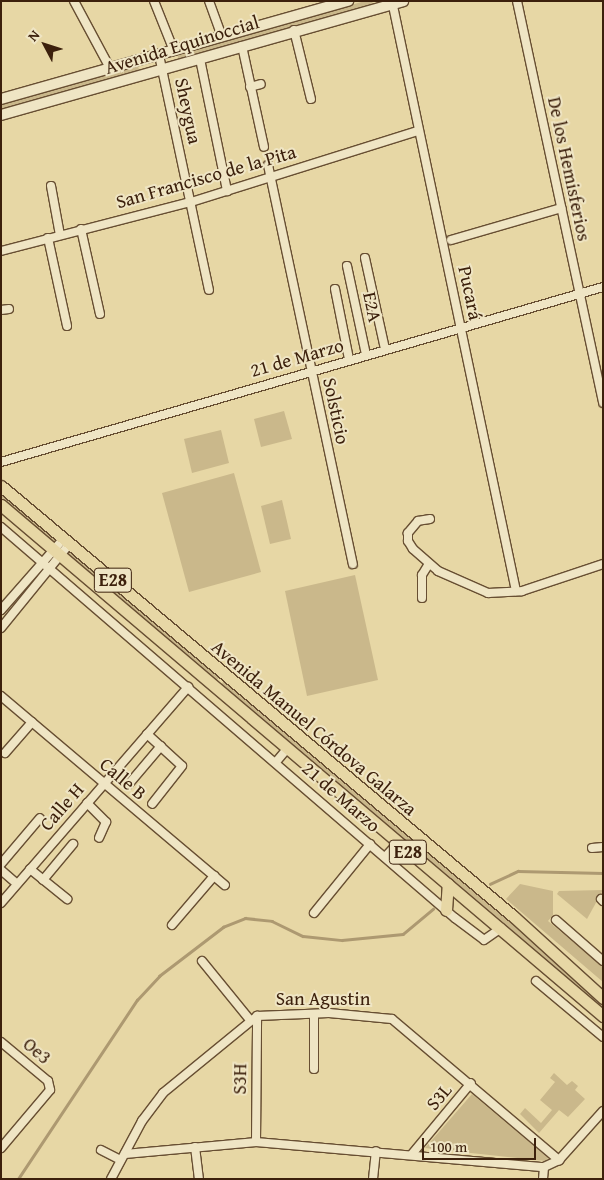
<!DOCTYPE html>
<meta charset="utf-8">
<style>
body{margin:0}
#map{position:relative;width:604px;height:1180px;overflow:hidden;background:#e7d7a5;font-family:"Gentium Book Plus",serif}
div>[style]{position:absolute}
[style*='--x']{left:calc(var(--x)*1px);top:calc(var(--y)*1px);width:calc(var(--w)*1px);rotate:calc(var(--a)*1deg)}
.green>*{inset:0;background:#cab88b}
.stream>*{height:2.5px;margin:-1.25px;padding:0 1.25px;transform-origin:1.25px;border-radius:1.25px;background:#ad9971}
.roads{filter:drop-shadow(1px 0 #674e32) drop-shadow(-1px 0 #674e32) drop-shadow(0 1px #674e32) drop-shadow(0 -1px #674e32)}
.street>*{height:8px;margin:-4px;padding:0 4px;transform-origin:4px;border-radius:4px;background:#efe5c4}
.secondary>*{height:10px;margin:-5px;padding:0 5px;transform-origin:5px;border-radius:5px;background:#efe5c4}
.primary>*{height:11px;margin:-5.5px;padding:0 5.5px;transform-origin:5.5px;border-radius:5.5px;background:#e7d7a5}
span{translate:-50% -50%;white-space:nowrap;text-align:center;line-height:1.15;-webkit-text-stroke:4px #efe5c4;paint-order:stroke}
.shield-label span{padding:1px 4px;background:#efe5c4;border:1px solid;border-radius:4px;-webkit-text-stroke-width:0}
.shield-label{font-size:18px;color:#3c200c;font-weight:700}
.street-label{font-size:19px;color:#3c200c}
.frame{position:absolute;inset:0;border:2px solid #3c200c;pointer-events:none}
.north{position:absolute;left:20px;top:20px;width:50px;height:50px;-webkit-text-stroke:4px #efe5c4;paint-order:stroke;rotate:310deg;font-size:14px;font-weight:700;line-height:20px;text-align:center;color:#3c200c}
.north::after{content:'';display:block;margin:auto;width:18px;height:22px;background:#3c200c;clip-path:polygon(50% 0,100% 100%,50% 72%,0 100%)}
.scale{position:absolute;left:422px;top:1138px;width:114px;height:22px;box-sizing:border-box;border:2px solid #3c200c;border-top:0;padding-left:6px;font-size:15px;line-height:18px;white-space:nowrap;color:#3c200c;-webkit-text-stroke:4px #efe5c4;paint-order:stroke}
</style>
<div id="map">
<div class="green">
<i style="clip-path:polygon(365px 1px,372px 1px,373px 5px,179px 60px,177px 54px)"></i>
<i style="clip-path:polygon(138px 65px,139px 71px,1px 109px,1px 104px)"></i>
<i style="clip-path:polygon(284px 411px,292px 439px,261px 447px,254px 419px)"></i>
<i style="clip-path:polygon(221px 430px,229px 463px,192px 473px,184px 439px)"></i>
<i style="clip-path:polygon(234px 473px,261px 572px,189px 592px,162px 493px)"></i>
<i style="clip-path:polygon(1px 491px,58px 540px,55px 544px,1px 500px)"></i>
<i style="clip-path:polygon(282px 500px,291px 539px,270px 544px,261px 506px)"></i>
<i style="clip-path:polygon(66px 550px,83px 561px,221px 675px,216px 681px,65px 552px)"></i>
<i style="clip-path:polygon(355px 575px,378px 680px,307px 696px,285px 591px)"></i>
<i style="clip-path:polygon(225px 679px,400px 830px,497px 908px,603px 1003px,603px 1011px,503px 922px,221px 685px)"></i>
<i style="clip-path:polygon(520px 884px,553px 891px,553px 915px,548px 921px,603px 967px,603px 982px,506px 899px)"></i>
<i style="clip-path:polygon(603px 890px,587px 919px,557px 894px,559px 891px)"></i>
<i style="clip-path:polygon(554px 1073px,567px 1085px,572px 1081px,578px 1086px,575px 1090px,585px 1099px,568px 1117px,559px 1110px,539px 1133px,520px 1114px,525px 1108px,541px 1123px,552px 1110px,540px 1100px,555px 1082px,550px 1078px)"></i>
<i style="clip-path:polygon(472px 1094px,548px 1158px,546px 1161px,425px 1148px)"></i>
</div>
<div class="stream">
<i style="--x:490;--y:884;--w:31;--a:-25"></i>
<i style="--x:518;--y:871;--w:85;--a:1.3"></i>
<i style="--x:18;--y:1179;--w:215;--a:-56.4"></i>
<i style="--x:137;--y:1000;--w:33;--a:-47"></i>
<i style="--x:159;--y:976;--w:81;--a:-37.4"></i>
<i style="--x:223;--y:927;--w:24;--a:-22"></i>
<i style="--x:245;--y:918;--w:27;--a:6"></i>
<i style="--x:272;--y:921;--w:34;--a:26"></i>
<i style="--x:303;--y:936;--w:39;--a:6"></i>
<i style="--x:342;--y:940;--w:61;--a:-5.6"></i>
<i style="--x:403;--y:934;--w:39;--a:-40"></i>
</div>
<div class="roads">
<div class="street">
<i style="--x:74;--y:1;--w:76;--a:61.8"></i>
<i style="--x:154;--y:1;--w:54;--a:68.2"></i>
<i style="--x:209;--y:1;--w:38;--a:70"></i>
<i style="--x:392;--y:1;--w:603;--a:78.13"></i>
<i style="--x:517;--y:1;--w:411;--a:77.9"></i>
<i style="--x:294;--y:30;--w:71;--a:76.2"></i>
<i style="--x:242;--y:46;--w:103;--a:77.7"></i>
<i style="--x:159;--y:55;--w:240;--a:78"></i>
<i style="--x:200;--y:59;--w:135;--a:78.4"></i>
<i style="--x:250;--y:87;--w:11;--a:-15"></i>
<i style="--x:268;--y:165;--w:408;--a:78"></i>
<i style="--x:51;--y:186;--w:50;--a:79.6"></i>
<i style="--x:81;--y:229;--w:87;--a:77.4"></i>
<i style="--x:48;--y:238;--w:90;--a:77.8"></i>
<i style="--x:451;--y:240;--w:115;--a:-16.2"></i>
<i style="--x:1;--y:251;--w:196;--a:-14.5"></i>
<i style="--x:191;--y:202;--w:238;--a:-17.4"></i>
<i style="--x:365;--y:258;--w:93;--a:77.6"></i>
<i style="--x:347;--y:266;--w:91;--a:77.9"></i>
<i style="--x:335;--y:289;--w:71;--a:78.7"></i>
<i style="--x:1;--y:310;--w:8;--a:-7"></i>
<i style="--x:1;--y:462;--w:627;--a:-16.21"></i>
<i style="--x:430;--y:519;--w:12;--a:171"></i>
<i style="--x:418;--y:521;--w:16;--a:130"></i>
<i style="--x:408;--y:533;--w:8;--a:90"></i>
<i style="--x:408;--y:541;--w:9;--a:58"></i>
<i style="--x:413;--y:549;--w:33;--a:41"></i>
<i style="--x:438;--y:571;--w:55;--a:23.7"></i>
<i style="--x:488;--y:593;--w:34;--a:-3"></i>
<i style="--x:522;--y:591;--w:85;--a:-18.4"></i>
<i style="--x:1;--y:527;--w:599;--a:40.74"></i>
<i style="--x:455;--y:918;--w:36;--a:37"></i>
<i style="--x:484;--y:940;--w:21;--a:-35"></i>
<i style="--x:422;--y:598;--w:23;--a:-90"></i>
<i style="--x:422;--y:575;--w:13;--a:-58"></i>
<i style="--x:1;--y:610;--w:96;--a:-48.8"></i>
<i style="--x:1;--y:628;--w:109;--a:-50.9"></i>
<i style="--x:1;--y:696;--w:293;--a:40.2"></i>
<i style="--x:147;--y:734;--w:47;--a:42.4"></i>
<i style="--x:182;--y:766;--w:48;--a:128.3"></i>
<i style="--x:5;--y:753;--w:41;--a:-48.9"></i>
<i style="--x:276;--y:762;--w:17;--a:-50"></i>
<i style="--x:128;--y:785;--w:51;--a:-49.8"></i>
<i style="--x:87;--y:803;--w:27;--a:45"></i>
<i style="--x:106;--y:822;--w:17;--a:114"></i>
<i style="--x:592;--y:848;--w:11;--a:-5"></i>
<i style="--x:385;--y:857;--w:19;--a:-47"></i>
<i style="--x:1;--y:864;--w:60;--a:-49.7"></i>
<i style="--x:30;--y:869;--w:48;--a:39"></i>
<i style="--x:1;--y:870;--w:21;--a:41"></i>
<i style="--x:43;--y:880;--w:47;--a:-50.2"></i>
<i style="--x:601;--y:899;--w:3;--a:45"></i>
<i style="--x:1;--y:903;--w:286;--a:-49.1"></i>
<i style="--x:314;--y:913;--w:89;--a:-50.9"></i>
<i style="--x:556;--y:920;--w:62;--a:41.1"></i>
<i style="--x:172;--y:925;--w:65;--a:-49.4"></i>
<i style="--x:202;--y:961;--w:77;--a:50.8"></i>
<i style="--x:536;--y:981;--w:87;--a:39.9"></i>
<i style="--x:1;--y:1042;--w:61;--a:39.7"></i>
<i style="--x:48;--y:1081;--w:9;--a:77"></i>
<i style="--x:50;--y:1090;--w:76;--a:130.2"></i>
<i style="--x:314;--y:1069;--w:55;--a:-90"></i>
<i style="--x:256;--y:1142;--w:126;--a:-89.5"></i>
<i style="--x:195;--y:1147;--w:32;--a:83"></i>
<i style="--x:101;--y:1150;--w:22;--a:27"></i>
<i style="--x:125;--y:1154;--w:132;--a:-5.2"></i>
<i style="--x:256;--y:1142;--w:289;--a:5"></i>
<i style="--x:544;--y:1167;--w:17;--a:-25"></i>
<i style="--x:559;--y:1160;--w:66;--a:-48.1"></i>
<i style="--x:412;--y:1154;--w:92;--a:-50.3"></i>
<i style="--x:111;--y:1179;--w:66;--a:-61.9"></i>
<i style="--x:142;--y:1121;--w:35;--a:-53"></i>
<i style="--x:163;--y:1093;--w:122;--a:-39.3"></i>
<i style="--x:257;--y:1016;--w:72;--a:-2.4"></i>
<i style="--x:329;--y:1013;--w:63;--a:5.4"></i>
<i style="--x:392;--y:1019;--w:219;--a:40.2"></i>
<i style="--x:373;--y:1179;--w:28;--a:-84"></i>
<i style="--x:543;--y:1179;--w:12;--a:-85"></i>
</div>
<div class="secondary">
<i style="--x:1;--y:99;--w:361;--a:-15.8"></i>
<i style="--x:1;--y:115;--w:418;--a:-15.8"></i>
</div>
<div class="primary">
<i style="--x:1;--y:486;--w:669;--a:40.03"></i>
<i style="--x:513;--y:916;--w:122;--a:42.3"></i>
<i style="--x:1;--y:505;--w:790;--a:40.33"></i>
<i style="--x:446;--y:910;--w:26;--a:-86"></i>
</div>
</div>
<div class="shield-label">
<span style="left:113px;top:580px">E28</span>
<span style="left:408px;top:852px">E28</span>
</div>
<div class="street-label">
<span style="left:182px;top:45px;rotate:-17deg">Avenida Equinoccial</span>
<span style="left:188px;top:111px;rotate:78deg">Sheygua</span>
<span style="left:569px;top:169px;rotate:78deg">De los Hemisferios</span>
<span style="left:206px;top:177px;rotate:-16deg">San Francisco de la Pita</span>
<span style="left:470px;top:293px;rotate:78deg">Pucará</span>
<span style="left:372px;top:307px;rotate:78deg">E2A</span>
<span style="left:297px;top:358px;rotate:-16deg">21 de Marzo</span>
<span style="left:336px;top:411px;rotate:78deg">Solsticio</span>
<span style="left:314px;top:728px;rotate:40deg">Avenida Manuel Córdova Galarza</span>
<span style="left:123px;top:779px;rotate:40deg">Calle B</span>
<span style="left:341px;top:797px;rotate:41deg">21 de Marzo</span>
<span style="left:62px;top:807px;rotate:-49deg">Calle H</span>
<span style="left:323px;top:999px">San Agustin</span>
<span style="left:37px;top:1051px;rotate:40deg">Oe3</span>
<span style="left:240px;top:1079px;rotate:-89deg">S3H</span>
<span style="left:439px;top:1097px;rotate:-50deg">S3L</span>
</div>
<div class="frame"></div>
<div class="north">N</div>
<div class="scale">100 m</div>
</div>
